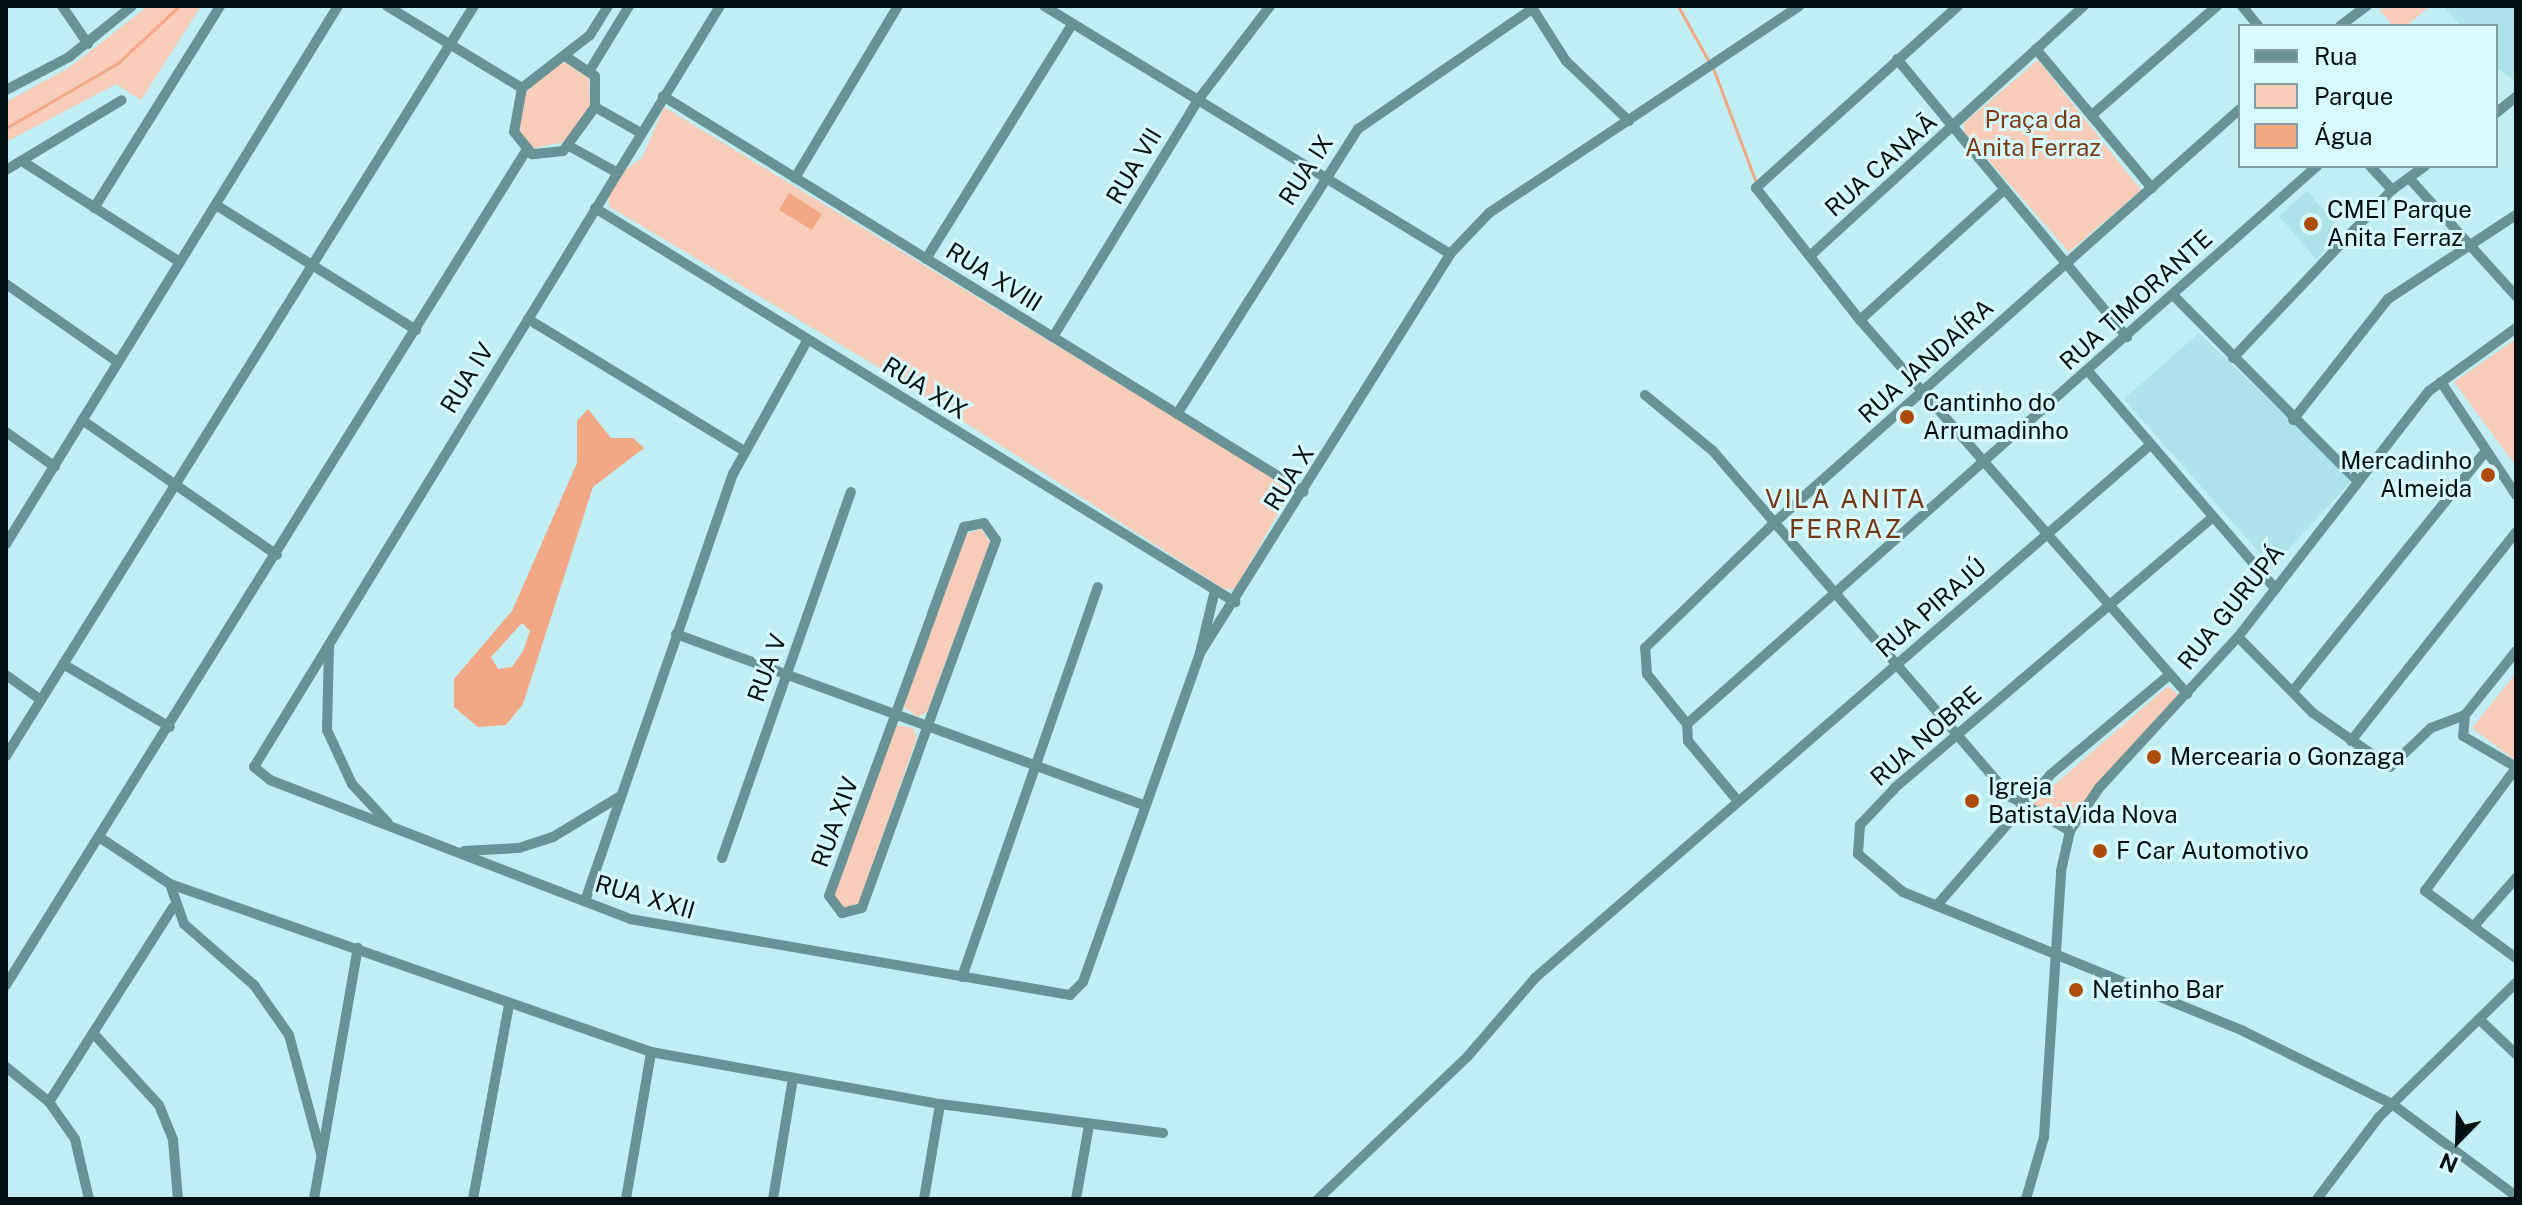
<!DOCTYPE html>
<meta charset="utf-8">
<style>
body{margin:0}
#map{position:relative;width:2522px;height:1205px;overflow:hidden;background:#c1eef3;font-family:"Public Sans",sans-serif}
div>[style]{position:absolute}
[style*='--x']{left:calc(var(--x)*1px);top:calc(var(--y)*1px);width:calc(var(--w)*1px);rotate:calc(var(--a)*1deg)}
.built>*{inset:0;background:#ace2e8}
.green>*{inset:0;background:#f7ccb8}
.water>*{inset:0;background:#f2a884}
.stream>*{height:3px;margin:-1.5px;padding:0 1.5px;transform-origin:1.5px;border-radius:1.5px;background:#f2a884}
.minor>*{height:10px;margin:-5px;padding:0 5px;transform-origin:5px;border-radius:5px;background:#699296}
.dots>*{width:22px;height:22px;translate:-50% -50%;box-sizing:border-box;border:4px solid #d6fafd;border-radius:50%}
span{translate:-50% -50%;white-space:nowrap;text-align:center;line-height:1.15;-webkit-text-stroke:6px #d6fafd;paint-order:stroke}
.park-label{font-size:24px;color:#7d3a14}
.street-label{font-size:24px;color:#020f11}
.poi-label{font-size:24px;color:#020f11}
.left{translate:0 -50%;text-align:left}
.right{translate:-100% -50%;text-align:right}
.neighbourhood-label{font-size:26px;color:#753612;letter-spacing:2px}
.frame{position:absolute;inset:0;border:8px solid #020f11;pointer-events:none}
.legend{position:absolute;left:2238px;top:24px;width:260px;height:144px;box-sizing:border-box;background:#d6fafd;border:2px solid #819c9f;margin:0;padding:10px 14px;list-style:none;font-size:24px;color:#020f11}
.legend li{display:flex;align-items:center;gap:16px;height:40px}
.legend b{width:40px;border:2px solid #819c9f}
.north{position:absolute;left:2418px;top:1101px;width:80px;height:80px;-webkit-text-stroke:6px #d6fafd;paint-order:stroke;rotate:203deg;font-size:22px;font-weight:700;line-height:32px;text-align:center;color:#020f11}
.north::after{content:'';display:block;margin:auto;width:28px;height:36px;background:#020f11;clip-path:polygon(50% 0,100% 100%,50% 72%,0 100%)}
</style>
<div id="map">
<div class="built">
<i style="clip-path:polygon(2443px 6px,2516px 6px,2516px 82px,2496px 67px,2496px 26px,2461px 26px)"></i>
<i style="clip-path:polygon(2307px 191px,2343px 232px,2316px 259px,2279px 216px)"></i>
<i style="clip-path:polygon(2199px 333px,2352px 480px,2272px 567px,2124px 399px)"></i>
</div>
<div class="green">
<i style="clip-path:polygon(148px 6px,201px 6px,141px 100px,116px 84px,6px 142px,6px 102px,70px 67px)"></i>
<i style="clip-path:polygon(2430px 6px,2406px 26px,2393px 26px,2379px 9px)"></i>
<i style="clip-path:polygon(2038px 60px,2141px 190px,2069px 252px,1964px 132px,1964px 123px)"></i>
<i style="clip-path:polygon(565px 62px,589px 79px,590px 106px,565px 142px,534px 148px,519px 131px,522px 101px,535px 80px)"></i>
<i style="clip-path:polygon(664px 107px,1292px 489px,1235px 589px,1224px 589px,893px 376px,610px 207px,608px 197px,623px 171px,642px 158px)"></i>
<i style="clip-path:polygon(2516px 339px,2516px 466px,2454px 382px)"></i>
<i style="clip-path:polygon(981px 529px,990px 542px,927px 712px,918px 717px,901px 705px,966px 534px)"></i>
<i style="clip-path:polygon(2516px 673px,2516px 761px,2472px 728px)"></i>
<i style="clip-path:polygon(2168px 686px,2181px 697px,2075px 815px,2031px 805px)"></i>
<i style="clip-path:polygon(894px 725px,913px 728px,917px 737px,859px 903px,844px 908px,834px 895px)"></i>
</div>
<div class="water">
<i style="clip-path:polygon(789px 193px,822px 214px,812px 230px,779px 210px)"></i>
<i style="clip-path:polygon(evenodd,588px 409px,611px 438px,633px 438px,644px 448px,593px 487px,523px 704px,506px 725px,478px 727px,454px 707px,454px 679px,512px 611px,577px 463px,577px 421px,588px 409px,522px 623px,530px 631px,523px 651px,512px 667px,498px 669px,491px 657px,522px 623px)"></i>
</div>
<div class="stream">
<i style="--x:1678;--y:6;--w:64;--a:61"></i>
<i style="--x:1713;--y:68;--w:120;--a:69.4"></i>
<i style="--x:6;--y:128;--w:129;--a:-30.1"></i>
<i style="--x:118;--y:63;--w:83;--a:-43.1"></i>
</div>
<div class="minor">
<i style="--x:62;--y:6;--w:46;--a:55.6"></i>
<i style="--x:387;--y:6;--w:158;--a:31.3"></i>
<i style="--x:720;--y:6;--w:892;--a:121.48"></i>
<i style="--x:254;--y:767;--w:21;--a:39"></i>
<i style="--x:270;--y:780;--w:386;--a:21.1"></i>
<i style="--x:630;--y:919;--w:447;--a:9.8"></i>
<i style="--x:1070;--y:995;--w:18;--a:-45"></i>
<i style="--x:1083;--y:982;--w:349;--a:-70.4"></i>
<i style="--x:1200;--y:653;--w:471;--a:-57.9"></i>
<i style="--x:1450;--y:254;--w:57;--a:-46.4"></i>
<i style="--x:1489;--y:213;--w:373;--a:-33.7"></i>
<i style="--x:1044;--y:6;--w:476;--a:31.4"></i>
<i style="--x:1531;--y:6;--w:65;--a:57.5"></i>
<i style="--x:1566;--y:61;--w:87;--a:43.6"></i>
<i style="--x:1958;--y:6;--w:272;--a:138"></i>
<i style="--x:1756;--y:188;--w:168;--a:51.8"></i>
<i style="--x:1860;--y:320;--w:497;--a:48.8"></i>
<i style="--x:2242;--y:6;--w:26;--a:51"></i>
<i style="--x:2340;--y:26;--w:34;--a:-37"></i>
<i style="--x:2036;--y:49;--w:181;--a:50.2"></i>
<i style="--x:565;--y:56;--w:36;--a:34"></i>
<i style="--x:595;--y:76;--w:31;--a:90"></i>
<i style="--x:595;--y:107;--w:54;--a:126"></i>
<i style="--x:563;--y:151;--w:31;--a:174"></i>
<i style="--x:532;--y:154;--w:28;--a:-129"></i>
<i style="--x:514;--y:132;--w:45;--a:-79.7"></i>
<i style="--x:522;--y:88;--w:86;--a:-37.9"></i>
<i style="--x:590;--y:35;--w:34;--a:-58"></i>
<i style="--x:1897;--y:59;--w:361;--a:50.4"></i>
<i style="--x:590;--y:70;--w:75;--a:-58.6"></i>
<i style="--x:6;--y:90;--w:71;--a:-27.6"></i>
<i style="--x:69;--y:57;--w:81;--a:-39"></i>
<i style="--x:663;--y:96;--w:753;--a:31.71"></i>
<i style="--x:595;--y:107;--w:53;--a:29.5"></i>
<i style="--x:2496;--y:113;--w:26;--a:-39"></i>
<i style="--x:2092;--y:115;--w:166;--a:-41.1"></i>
<i style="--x:569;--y:146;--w:54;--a:29"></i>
<i style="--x:25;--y:163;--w:184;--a:32.6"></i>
<i style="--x:2370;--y:166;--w:33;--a:47"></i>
<i style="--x:6;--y:170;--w:135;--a:-31.1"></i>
<i style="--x:795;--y:178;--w:200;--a:-59.1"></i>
<i style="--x:2409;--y:178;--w:159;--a:47.8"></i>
<i style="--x:216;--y:205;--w:236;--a:32"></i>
<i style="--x:94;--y:208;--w:238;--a:-58"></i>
<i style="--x:595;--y:208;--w:752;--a:31.62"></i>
<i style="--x:1811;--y:255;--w:369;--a:-42.4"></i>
<i style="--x:926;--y:259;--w:277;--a:-58.1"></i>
<i style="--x:6;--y:284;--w:136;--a:34.9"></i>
<i style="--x:2173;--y:295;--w:261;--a:45.2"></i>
<i style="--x:528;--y:319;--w:252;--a:31.4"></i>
<i style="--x:1860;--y:320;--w:195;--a:-42.1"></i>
<i style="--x:1053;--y:337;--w:278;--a:-58.5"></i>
<i style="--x:1198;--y:100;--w:118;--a:-52.5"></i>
<i style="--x:2233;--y:358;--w:231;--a:-46.6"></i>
<i style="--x:2392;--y:190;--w:41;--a:-36"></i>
<i style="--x:2088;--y:371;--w:285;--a:49.3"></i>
<i style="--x:2441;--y:382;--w:136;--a:56.4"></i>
<i style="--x:1645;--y:395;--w:88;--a:39.5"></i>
<i style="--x:1713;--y:451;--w:457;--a:49.3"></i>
<i style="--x:2011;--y:797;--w:68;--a:30"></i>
<i style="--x:1177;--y:414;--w:338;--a:-57.6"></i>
<i style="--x:1358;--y:129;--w:211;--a:-34.6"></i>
<i style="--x:82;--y:420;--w:237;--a:34.7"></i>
<i style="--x:2293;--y:420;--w:154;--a:-51.9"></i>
<i style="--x:2388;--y:299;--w:153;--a:-33.3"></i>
<i style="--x:6;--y:432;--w:60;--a:35.5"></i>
<i style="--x:2213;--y:517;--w:418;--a:139.6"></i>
<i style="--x:1895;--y:788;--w:51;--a:133.4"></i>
<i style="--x:1860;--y:825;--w:29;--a:94"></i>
<i style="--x:1858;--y:854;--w:59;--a:40.2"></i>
<i style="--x:1903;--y:892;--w:367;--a:22.2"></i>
<i style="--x:2243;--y:1031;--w:166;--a:26.1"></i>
<i style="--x:2392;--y:1104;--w:154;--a:36.6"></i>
<i style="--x:984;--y:523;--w:21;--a:55"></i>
<i style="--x:996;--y:540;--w:200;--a:110.2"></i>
<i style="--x:927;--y:728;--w:191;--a:109.9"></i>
<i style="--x:862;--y:908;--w:21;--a:166"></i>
<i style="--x:842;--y:913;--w:21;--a:-127"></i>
<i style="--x:829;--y:896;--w:300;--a:-69.9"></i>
<i style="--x:932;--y:614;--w:93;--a:-69.8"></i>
<i style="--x:964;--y:527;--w:20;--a:-11"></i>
<i style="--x:6;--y:544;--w:632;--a:-58.32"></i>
<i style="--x:676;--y:634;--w:498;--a:20.1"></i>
<i style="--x:2238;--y:637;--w:107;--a:45.4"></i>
<i style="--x:2313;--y:713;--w:94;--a:35"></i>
<i style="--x:2390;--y:767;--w:57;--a:-43.6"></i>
<i style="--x:2431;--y:728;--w:36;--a:-21"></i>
<i style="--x:2465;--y:715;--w:82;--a:-51.4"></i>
<i style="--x:329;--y:647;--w:83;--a:91.4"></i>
<i style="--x:327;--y:730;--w:60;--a:65.2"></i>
<i style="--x:352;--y:784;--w:53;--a:47.3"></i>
<i style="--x:1200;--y:653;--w:65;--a:-76.6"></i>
<i style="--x:63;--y:664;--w:124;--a:30.5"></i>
<i style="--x:6;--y:675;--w:43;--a:35.5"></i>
<i style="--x:2293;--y:691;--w:308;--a:-51.2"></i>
<i style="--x:2465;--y:715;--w:21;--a:95"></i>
<i style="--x:2463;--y:736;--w:61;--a:30.3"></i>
<i style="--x:1687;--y:724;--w:64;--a:-128.7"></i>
<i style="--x:1647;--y:674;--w:26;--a:-94"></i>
<i style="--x:1645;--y:648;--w:180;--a:-44.1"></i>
<i style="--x:1774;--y:523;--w:623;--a:-41.62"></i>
<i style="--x:2351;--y:741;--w:266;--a:-51.7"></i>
<i style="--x:6;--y:756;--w:884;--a:-58.04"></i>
<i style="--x:2516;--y:768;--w:153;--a:126.5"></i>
<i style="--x:2425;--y:891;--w:113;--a:36.4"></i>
<i style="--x:1737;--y:800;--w:77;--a:-129.7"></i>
<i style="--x:1688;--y:741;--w:17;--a:-93"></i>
<i style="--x:1687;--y:724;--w:842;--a:-41.53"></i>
<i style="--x:102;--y:839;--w:82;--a:33.5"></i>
<i style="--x:170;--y:884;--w:509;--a:19.25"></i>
<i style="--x:651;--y:1052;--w:294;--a:10.2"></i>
<i style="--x:940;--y:1104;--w:225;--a:7.4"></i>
<i style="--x:464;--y:851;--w:55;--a:-3.1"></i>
<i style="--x:519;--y:848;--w:36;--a:-18"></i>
<i style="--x:553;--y:837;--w:77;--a:-31.2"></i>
<i style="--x:722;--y:858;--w:388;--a:-70.6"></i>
<i style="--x:170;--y:884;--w:42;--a:70.7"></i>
<i style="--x:184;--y:924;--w:93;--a:41.1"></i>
<i style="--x:254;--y:985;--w:61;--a:55"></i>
<i style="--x:289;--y:1035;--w:123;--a:74.9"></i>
<i style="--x:585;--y:901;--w:452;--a:-70.9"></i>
<i style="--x:733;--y:474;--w:154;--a:-60.9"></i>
<i style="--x:1938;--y:904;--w:171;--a:-49"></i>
<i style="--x:2050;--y:775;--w:155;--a:-40"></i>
<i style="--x:2474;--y:926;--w:64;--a:-48.8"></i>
<i style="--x:962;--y:977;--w:413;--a:-70.8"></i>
<i style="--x:6;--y:985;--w:983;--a:-58.06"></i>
<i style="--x:2479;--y:1019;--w:51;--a:43.4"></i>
<i style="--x:93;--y:1033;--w:98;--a:47.5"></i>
<i style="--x:159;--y:1105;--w:38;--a:68"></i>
<i style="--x:173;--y:1140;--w:59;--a:85.2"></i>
<i style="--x:6;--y:1067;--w:55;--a:39.1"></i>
<i style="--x:49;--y:1102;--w:45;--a:54.9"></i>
<i style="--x:75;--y:1139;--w:62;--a:76.9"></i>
<i style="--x:49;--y:1102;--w:231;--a:-57.5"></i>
<i style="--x:314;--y:1199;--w:255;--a:-80.1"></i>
<i style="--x:473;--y:1199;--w:198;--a:-79.5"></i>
<i style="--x:626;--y:1199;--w:149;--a:-80.3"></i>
<i style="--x:773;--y:1199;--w:123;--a:-80.6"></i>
<i style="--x:924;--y:1199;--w:96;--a:-80.4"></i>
<i style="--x:1076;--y:1199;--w:75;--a:-80"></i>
<i style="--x:1318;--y:1199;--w:207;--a:-43.6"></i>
<i style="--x:1468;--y:1056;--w:103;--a:-49.3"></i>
<i style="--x:1535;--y:978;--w:814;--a:-40.91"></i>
<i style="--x:2026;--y:1199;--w:65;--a:-73.8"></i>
<i style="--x:2044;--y:1137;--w:267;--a:-86.3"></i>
<i style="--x:2061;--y:871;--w:41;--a:-77.3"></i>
<i style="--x:2070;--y:831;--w:52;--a:-56"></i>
<i style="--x:2099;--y:788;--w:205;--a:-47.4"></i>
<i style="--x:2238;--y:637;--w:311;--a:-52.2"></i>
<i style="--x:2429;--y:391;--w:107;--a:-35.9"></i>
<i style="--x:2317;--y:1199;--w:103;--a:-52.9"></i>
<i style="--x:2379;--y:1117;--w:192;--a:-44.4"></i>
</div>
<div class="dots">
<i style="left:2311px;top:224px;background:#ad4c0c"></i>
<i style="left:1907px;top:417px;background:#ad4c0c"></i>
<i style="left:2488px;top:475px;background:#ad4c0c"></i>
<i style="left:2154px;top:757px;background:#ad4c0c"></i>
<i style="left:1972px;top:801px;background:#ad4c0c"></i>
<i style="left:2100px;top:851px;background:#ad4c0c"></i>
<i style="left:2076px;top:990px;background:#ad4c0c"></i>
</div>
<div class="park-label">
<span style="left:2033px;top:134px">Praça da<br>Anita Ferraz</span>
</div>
<div class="street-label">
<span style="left:1881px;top:165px;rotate:-42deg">RUA CANAÃ</span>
<span style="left:1134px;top:166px;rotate:-59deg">RUA VII</span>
<span style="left:1306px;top:170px;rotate:-57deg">RUA IX</span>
<span style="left:994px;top:277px;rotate:32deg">RUA XVIII</span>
<span style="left:2136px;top:300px;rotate:-42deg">RUA TIMORANTE</span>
<span style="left:1926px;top:361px;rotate:-42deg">RUA JANDAÍRA</span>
<span style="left:467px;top:378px;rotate:-58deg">RUA IV</span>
<span style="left:925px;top:388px;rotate:32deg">RUA XIX</span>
<span style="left:1289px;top:478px;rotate:-58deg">RUA X</span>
<span style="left:2231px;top:607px;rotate:-51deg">RUA GURUPÁ</span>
<span style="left:1931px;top:608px;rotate:-41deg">RUA PIRAJÚ</span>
<span style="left:767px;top:668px;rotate:-70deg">RUA V</span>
<span style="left:1926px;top:736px;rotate:-41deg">RUA NOBRE</span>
<span style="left:835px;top:822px;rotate:-70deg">RUA XIV</span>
<span style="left:645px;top:897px;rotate:16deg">RUA XXII</span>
</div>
<div class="poi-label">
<span class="left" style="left:2327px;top:224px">CMEI Parque<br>Anita Ferraz</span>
<span class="left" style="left:1923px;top:417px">Cantinho do<br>Arrumadinho</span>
<span class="right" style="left:2472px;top:475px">Mercadinho<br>Almeida</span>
<span class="left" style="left:2170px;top:757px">Mercearia o Gonzaga</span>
<span class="left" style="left:1988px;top:801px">Igreja<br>BatistaVida Nova</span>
<span class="left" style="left:2116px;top:851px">F Car Automotivo</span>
<span class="left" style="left:2092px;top:990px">Netinho Bar</span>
</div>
<div class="neighbourhood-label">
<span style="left:1846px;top:514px">VILA ANITA<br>FERRAZ</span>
</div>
<div class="frame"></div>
<ul class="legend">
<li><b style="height:10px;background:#699296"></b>Rua</li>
<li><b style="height:22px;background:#f7ccb8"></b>Parque</li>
<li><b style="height:22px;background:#f2a884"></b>Água</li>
</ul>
<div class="north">N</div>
</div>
